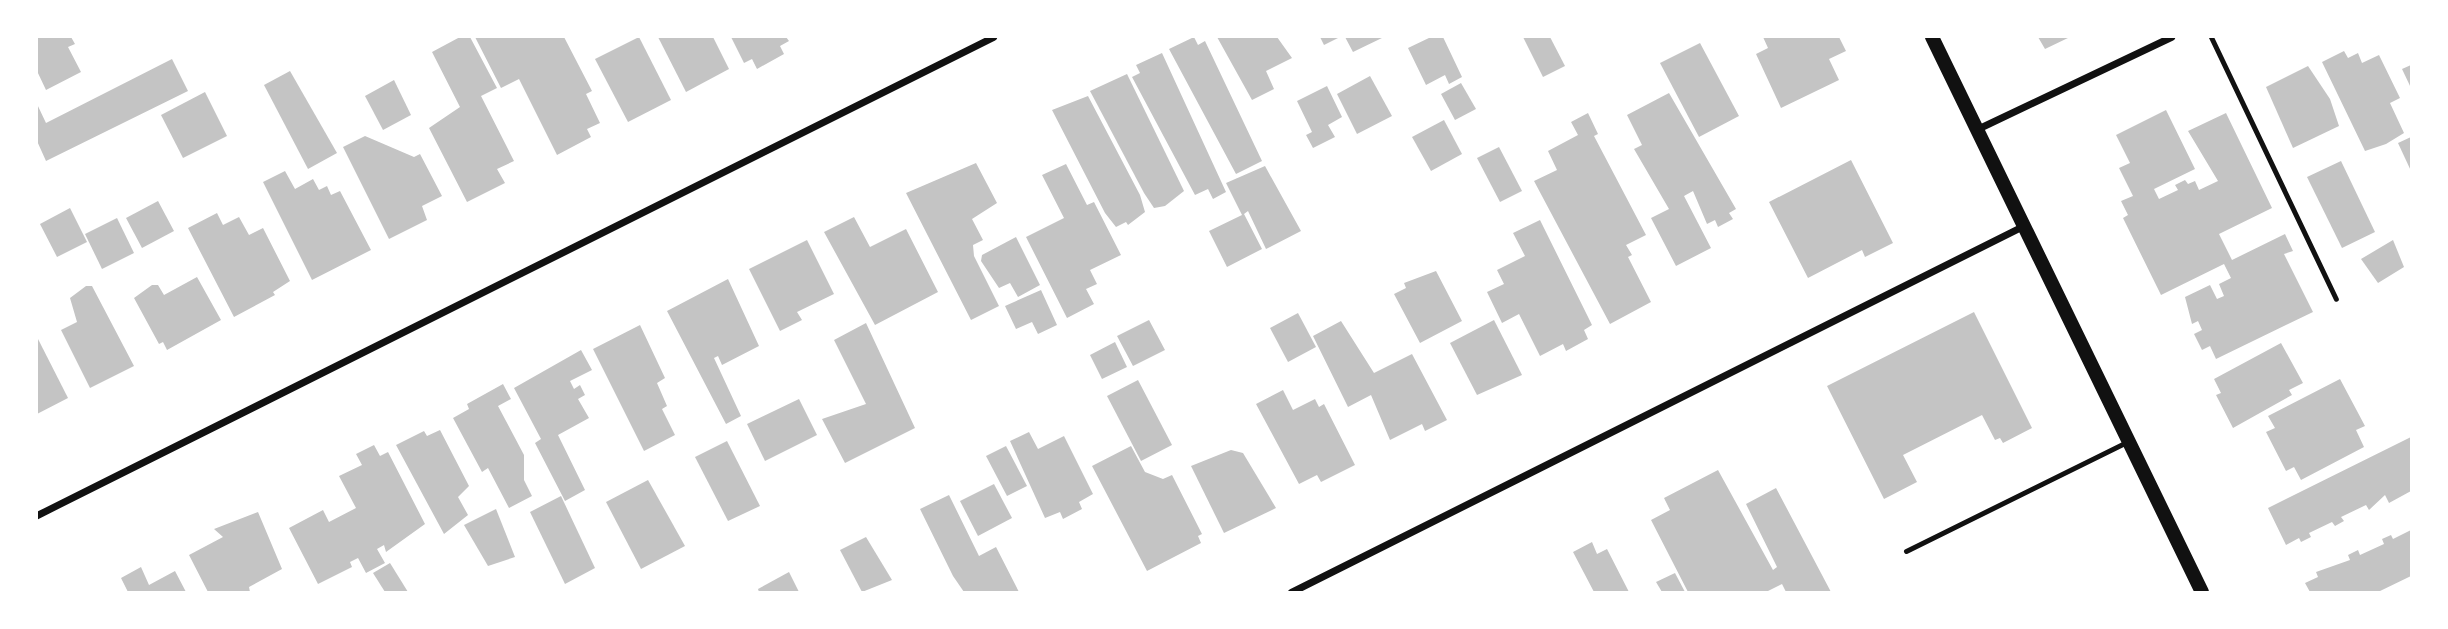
<!DOCTYPE html>
<style>
body{margin:0}
#map{position:relative;width:2448px;height:629px;overflow:hidden;background:#fff;font-family:Roboto,sans-serif}
div>[style]{position:absolute}
[style*='--x']{left:calc(var(--x)*1px);top:calc(var(--y)*1px);width:calc(var(--w)*1px);rotate:calc(var(--a)*1deg)}
.building>*{inset:0;background:#c4c4c4}
.service>*{height:5px;margin:-2.5px;padding:0 2.5px;transform-origin:2.5px;border-radius:2.5px;background:#111}
.minor>*{height:7px;margin:-3.5px;padding:0 3.5px;transform-origin:3.5px;border-radius:3.5px;background:#111}
.secondary>*{height:14px;margin:-7px;padding:0 7px;transform-origin:7px;border-radius:7px;background:#111}
span{translate:-50% -50%;white-space:nowrap;text-align:center;line-height:1.15;-webkit-text-stroke:5px #fff;paint-order:stroke}
.frame{position:absolute;inset:0;border:38px solid #fff;pointer-events:none}
</style>
<div id="map">
<div class="building">
<i style="clip-path:polygon(37px 37px,71px 37px,75px 44px,68px 47px,81px 72px,46px 90px,37px 71px)"></i>
<i style="clip-path:polygon(460px 37px,470px 37px,497px 88px,481px 96px,514px 161px,497px 169px,505px 183px,467px 202px,429px 128px,460px 107px,432px 52px)"></i>
<i style="clip-path:polygon(475px 37px,564px 37px,592px 91px,586px 94px,600px 123px,587px 129px,591px 137px,557px 155px,519px 79px,501px 88px)"></i>
<i style="clip-path:polygon(639px 37px,671px 100px,628px 122px,595px 59px)"></i>
<i style="clip-path:polygon(658px 37px,713px 37px,729px 69px,686px 92px)"></i>
<i style="clip-path:polygon(731px 37px,786px 37px,789px 41px,780px 46px,784px 54px,757px 69px,752px 59px,744px 63px)"></i>
<i style="clip-path:polygon(1194px 37px,1198px 45px,1205px 41px,1262px 161px,1236px 174px,1169px 49px)"></i>
<i style="clip-path:polygon(1217px 37px,1277px 37px,1292px 58px,1266px 71px,1274px 89px,1252px 100px)"></i>
<i style="clip-path:polygon(1320px 37px,1340px 37px,1324px 45px)"></i>
<i style="clip-path:polygon(1345px 37px,1384px 37px,1353px 52px)"></i>
<i style="clip-path:polygon(1431px 37px,1443px 37px,1462px 77px,1449px 84px,1445px 75px,1426px 85px,1408px 48px)"></i>
<i style="clip-path:polygon(1523px 37px,1550px 37px,1565px 66px,1543px 77px)"></i>
<i style="clip-path:polygon(1763px 37px,1839px 37px,1846px 51px,1829px 59px,1839px 80px,1781px 108px,1756px 54px,1768px 48px)"></i>
<i style="clip-path:polygon(2038px 37px,2070px 37px,2045px 49px)"></i>
<i style="clip-path:polygon(1700px 43px,1739px 116px,1699px 137px,1660px 63px)"></i>
<i style="clip-path:polygon(2344px 51px,2348px 58px,2358px 53px,2362px 63px,2379px 55px,2400px 98px,2390px 103px,2404px 133px,2386px 144px,2365px 151px,2322px 62px)"></i>
<i style="clip-path:polygon(1162px 53px,1226px 192px,1213px 199px,1208px 189px,1195px 195px,1132px 77px,1140px 73px,1136px 65px)"></i>
<i style="clip-path:polygon(172px 59px,188px 91px,46px 161px,37px 141px,37px 104px,46px 123px)"></i>
<i style="clip-path:polygon(2411px 65px,2411px 88px,2402px 69px)"></i>
<i style="clip-path:polygon(2308px 66px,2330px 99px,2339px 126px,2293px 148px,2266px 87px)"></i>
<i style="clip-path:polygon(290px 71px,337px 153px,308px 169px,264px 85px)"></i>
<i style="clip-path:polygon(1127px 74px,1184px 191px,1165px 206px,1154px 208px,1144px 193px,1090px 91px)"></i>
<i style="clip-path:polygon(1370px 76px,1392px 116px,1357px 134px,1337px 94px)"></i>
<i style="clip-path:polygon(394px 80px,411px 115px,383px 130px,365px 96px)"></i>
<i style="clip-path:polygon(1461px 83px,1476px 109px,1455px 120px,1441px 94px)"></i>
<i style="clip-path:polygon(1327px 86px,1342px 117px,1328px 125px,1335px 137px,1313px 148px,1306px 135px,1312px 132px,1297px 101px)"></i>
<i style="clip-path:polygon(205px 92px,227px 136px,183px 158px,161px 115px)"></i>
<i style="clip-path:polygon(1669px 93px,1736px 209px,1729px 213px,1733px 219px,1718px 227px,1715px 220px,1707px 224px,1693px 191px,1684px 196px,1711px 248px,1676px 266px,1651px 218px,1669px 209px,1634px 149px,1642px 145px,1627px 115px)"></i>
<i style="clip-path:polygon(1088px 96px,1140px 195px,1145px 212px,1128px 225px,1126px 222px,1116px 227px,1105px 213px,1052px 110px)"></i>
<i style="clip-path:polygon(2166px 110px,2195px 169px,2154px 189px,2159px 199px,2178px 190px,2175px 185px,2185px 180px,2188px 184px,2195px 181px,2199px 190px,2218px 181px,2188px 131px,2226px 113px,2272px 208px,2219px 234px,2232px 260px,2285px 234px,2293px 251px,2284px 254px,2313px 312px,2216px 359px,2210px 346px,2202px 350px,2194px 334px,2202px 330px,2198px 321px,2192px 324px,2185px 297px,2210px 285px,2217px 299px,2224px 296px,2219px 284px,2231px 278px,2224px 264px,2161px 295px,2123px 218px,2128px 215px,2121px 201px,2133px 196px,2119px 168px,2130px 163px,2116px 135px)"></i>
<i style="clip-path:polygon(1588px 113px,1598px 134px,1594px 136px,1646px 235px,1626px 245px,1632px 255px,1628px 257px,1651px 302px,1610px 324px,1534px 181px,1557px 170px,1548px 151px,1578px 135px,1571px 122px)"></i>
<i style="clip-path:polygon(1444px 120px,1462px 154px,1431px 171px,1412px 137px)"></i>
<i style="clip-path:polygon(365px 136px,414px 157px,420px 154px,442px 196px,422px 206px,427px 220px,389px 239px,343px 147px)"></i>
<i style="clip-path:polygon(2411px 137px,2411px 171px,2398px 143px)"></i>
<i style="clip-path:polygon(1499px 147px,1522px 191px,1500px 202px,1477px 158px)"></i>
<i style="clip-path:polygon(1851px 160px,1893px 243px,1865px 257px,1862px 250px,1808px 278px,1769px 202px)"></i>
<i style="clip-path:polygon(2341px 161px,2375px 232px,2342px 248px,2307px 177px)"></i>
<i style="clip-path:polygon(976px 163px,997px 203px,972px 219px,983px 240px,973px 245px,974px 256px,999px 306px,971px 320px,906px 193px)"></i>
<i style="clip-path:polygon(1066px 164px,1087px 205px,1094px 202px,1121px 255px,1090px 270px,1097px 284px,1086px 289px,1094px 304px,1067px 318px,1026px 237px,1064px 218px,1042px 175px)"></i>
<i style="clip-path:polygon(1265px 166px,1301px 231px,1266px 249px,1248px 211px,1244px 214px,1262px 249px,1227px 267px,1209px 231px,1242px 215px,1226px 183px)"></i>
<i style="clip-path:polygon(285px 171px,295px 189px,313px 179px,319px 190px,327px 186px,331px 195px,340px 191px,371px 250px,312px 280px,263px 182px)"></i>
<i style="clip-path:polygon(158px 201px,174px 231px,142px 248px,126px 218px)"></i>
<i style="clip-path:polygon(70px 208px,87px 242px,57px 257px,40px 224px)"></i>
<i style="clip-path:polygon(217px 213px,223px 225px,239px 217px,249px 235px,263px 228px,290px 281px,273px 292px,275px 295px,234px 317px,188px 228px)"></i>
<i style="clip-path:polygon(854px 217px,870px 247px,906px 229px,938px 292px,875px 325px,824px 232px)"></i>
<i style="clip-path:polygon(117px 218px,134px 253px,102px 269px,85px 234px)"></i>
<i style="clip-path:polygon(1540px 220px,1592px 325px,1584px 330px,1588px 339px,1566px 351px,1563px 344px,1540px 356px,1519px 314px,1502px 323px,1487px 292px,1504px 284px,1497px 270px,1525px 256px,1513px 233px)"></i>
<i style="clip-path:polygon(1016px 237px,1040px 285px,1018px 297px,1010px 283px,999px 288px,981px 261px,982px 255px)"></i>
<i style="clip-path:polygon(807px 240px,834px 294px,797px 312px,802px 320px,780px 331px,749px 269px)"></i>
<i style="clip-path:polygon(2393px 240px,2404px 267px,2378px 283px,2361px 259px)"></i>
<i style="clip-path:polygon(1436px 271px,1462px 321px,1420px 343px,1394px 294px,1406px 288px,1404px 283px)"></i>
<i style="clip-path:polygon(197px 277px,221px 320px,167px 350px,163px 342px,159px 344px,134px 298px,152px 285px,158px 285px,164px 295px)"></i>
<i style="clip-path:polygon(728px 279px,759px 346px,722px 365px,718px 356px,714px 358px,741px 416px,726px 424px,667px 311px)"></i>
<i style="clip-path:polygon(86px 286px,92px 286px,134px 366px,90px 388px,61px 330px,77px 322px,70px 298px)"></i>
<i style="clip-path:polygon(1041px 290px,1057px 325px,1038px 334px,1032px 322px,1016px 329px,1005px 306px)"></i>
<i style="clip-path:polygon(1974px 312px,2032px 428px,2003px 443px,2000px 438px,1995px 440px,1982px 415px,1903px 455px,1917px 482px,1884px 499px,1827px 386px)"></i>
<i style="clip-path:polygon(1298px 313px,1316px 347px,1288px 362px,1270px 328px)"></i>
<i style="clip-path:polygon(1149px 320px,1165px 350px,1133px 366px,1117px 336px)"></i>
<i style="clip-path:polygon(1494px 320px,1522px 375px,1477px 395px,1450px 343px)"></i>
<i style="clip-path:polygon(1341px 321px,1374px 373px,1412px 354px,1447px 420px,1425px 431px,1422px 424px,1390px 440px,1371px 395px,1348px 407px,1313px 336px)"></i>
<i style="clip-path:polygon(866px 323px,915px 428px,845px 463px,822px 419px,866px 404px,834px 340px)"></i>
<i style="clip-path:polygon(640px 325px,665px 378px,657px 383px,667px 406px,662px 409px,675px 435px,644px 451px,593px 349px)"></i>
<i style="clip-path:polygon(37px 337px,68px 398px,37px 414px)"></i>
<i style="clip-path:polygon(1115px 342px,1127px 367px,1102px 379px,1090px 355px)"></i>
<i style="clip-path:polygon(2281px 343px,2303px 383px,2289px 390px,2292px 395px,2233px 428px,2216px 395px,2221px 393px,2214px 379px)"></i>
<i style="clip-path:polygon(581px 350px,592px 370px,570px 381px,574px 389px,580px 385px,585px 395px,578px 399px,589px 418px,558px 435px,585px 490px,565px 501px,535px 443px,541px 439px,514px 388px)"></i>
<i style="clip-path:polygon(2340px 379px,2365px 426px,2356px 430px,2364px 447px,2301px 480px,2294px 467px,2286px 471px,2266px 432px,2275px 428px,2268px 416px)"></i>
<i style="clip-path:polygon(1138px 380px,1172px 445px,1141px 461px,1107px 396px)"></i>
<i style="clip-path:polygon(503px 384px,511px 399px,498px 406px,524px 455px,524px 480px,532px 496px,509px 508px,488px 468px,482px 472px,453px 418px,469px 409px,467px 404px)"></i>
<i style="clip-path:polygon(1283px 390px,1293px 410px,1315px 399px,1319px 407px,1324px 404px,1355px 465px,1321px 482px,1317px 475px,1299px 484px,1256px 404px)"></i>
<i style="clip-path:polygon(799px 399px,817px 435px,765px 461px,747px 424px)"></i>
<i style="clip-path:polygon(440px 430px,469px 486px,458px 497px,468px 515px,444px 534px,396px 445px,424px 431px,427px 436px)"></i>
<i style="clip-path:polygon(1029px 432px,1038px 449px,1064px 436px,1093px 494px,1079px 502px,1082px 509px,1063px 519px,1060px 512px,1045px 518px,1010px 441px)"></i>
<i style="clip-path:polygon(2411px 437px,2411px 491px,2389px 503px,2385px 495px,2369px 510px,2366px 505px,2341px 517px,2344px 521px,2335px 526px,2332px 522px,2309px 533px,2311px 537px,2301px 542px,2299px 538px,2286px 545px,2268px 508px)"></i>
<i style="clip-path:polygon(727px 441px,760px 506px,728px 521px,695px 457px)"></i>
<i style="clip-path:polygon(374px 445px,380px 456px,388px 452px,425px 524px,386px 552px,384px 545px,377px 549px,385px 563px,366px 573px,358px 558px,350px 562px,352px 567px,318px 584px,289px 528px,323px 510px,329px 522px,356px 508px,339px 476px,362px 465px,356px 454px)"></i>
<i style="clip-path:polygon(1006px 446px,1027px 486px,1007px 496px,986px 456px)"></i>
<i style="clip-path:polygon(1131px 446px,1145px 472px,1163px 479px,1172px 475px,1202px 534px,1198px 536px,1201px 543px,1147px 571px,1092px 466px)"></i>
<i style="clip-path:polygon(1231px 450px,1243px 453px,1276px 508px,1224px 533px,1191px 466px)"></i>
<i style="clip-path:polygon(1718px 470px,1773px 570px,1777px 567px,1746px 504px,1776px 488px,1831px 592px,1786px 592px,1782px 584px,1766px 592px,1688px 592px,1651px 520px,1670px 510px,1664px 498px)"></i>
<i style="clip-path:polygon(648px 480px,685px 546px,641px 569px,606px 502px)"></i>
<i style="clip-path:polygon(994px 484px,1012px 518px,978px 536px,960px 501px)"></i>
<i style="clip-path:polygon(949px 495px,979px 556px,996px 547px,1019px 592px,964px 592px,953px 576px,920px 509px)"></i>
<i style="clip-path:polygon(561px 496px,595px 568px,565px 584px,530px 512px)"></i>
<i style="clip-path:polygon(496px 509px,515px 557px,488px 566px,464px 525px)"></i>
<i style="clip-path:polygon(258px 512px,282px 569px,249px 587px,250px 592px,208px 592px,189px 555px,223px 537px,214px 529px)"></i>
<i style="clip-path:polygon(2411px 530px,2411px 576px,2378px 592px,2310px 592px,2305px 583px,2318px 577px,2316px 572px,2350px 560px,2348px 555px,2358px 550px,2360px 555px,2384px 544px,2382px 539px,2391px 535px,2393px 539px)"></i>
<i style="clip-path:polygon(866px 537px,892px 580px,862px 592px,840px 550px)"></i>
<i style="clip-path:polygon(1592px 542px,1597px 554px,1607px 549px,1629px 592px,1594px 592px,1573px 552px)"></i>
<i style="clip-path:polygon(390px 563px,408px 592px,385px 592px,373px 573px)"></i>
<i style="clip-path:polygon(141px 567px,149px 585px,175px 571px,186px 592px,128px 592px,121px 578px)"></i>
<i style="clip-path:polygon(789px 572px,799px 592px,759px 592px,758px 589px)"></i>
<i style="clip-path:polygon(1675px 573px,1685px 592px,1662px 592px,1656px 582px)"></i>
</div>
<div class="service">
<i style="--x:2211;--y:37;--w:290;--a:64.5"></i>
<i style="--x:1906;--y:551;--w:249;--a:-26.3"></i>
</div>
<div class="minor">
<i style="--x:1977;--y:129;--w:215;--a:-25.4"></i>
<i style="--x:37;--y:515;--w:1069;--a:-26.57"></i>
<i style="--x:1291;--y:592;--w:818;--a:-26.57"></i>
</div>
<div class="secondary">
<i style="--x:1932;--y:37;--w:617;--a:64.06"></i>
</div>
<div class="frame"></div>
</div>
